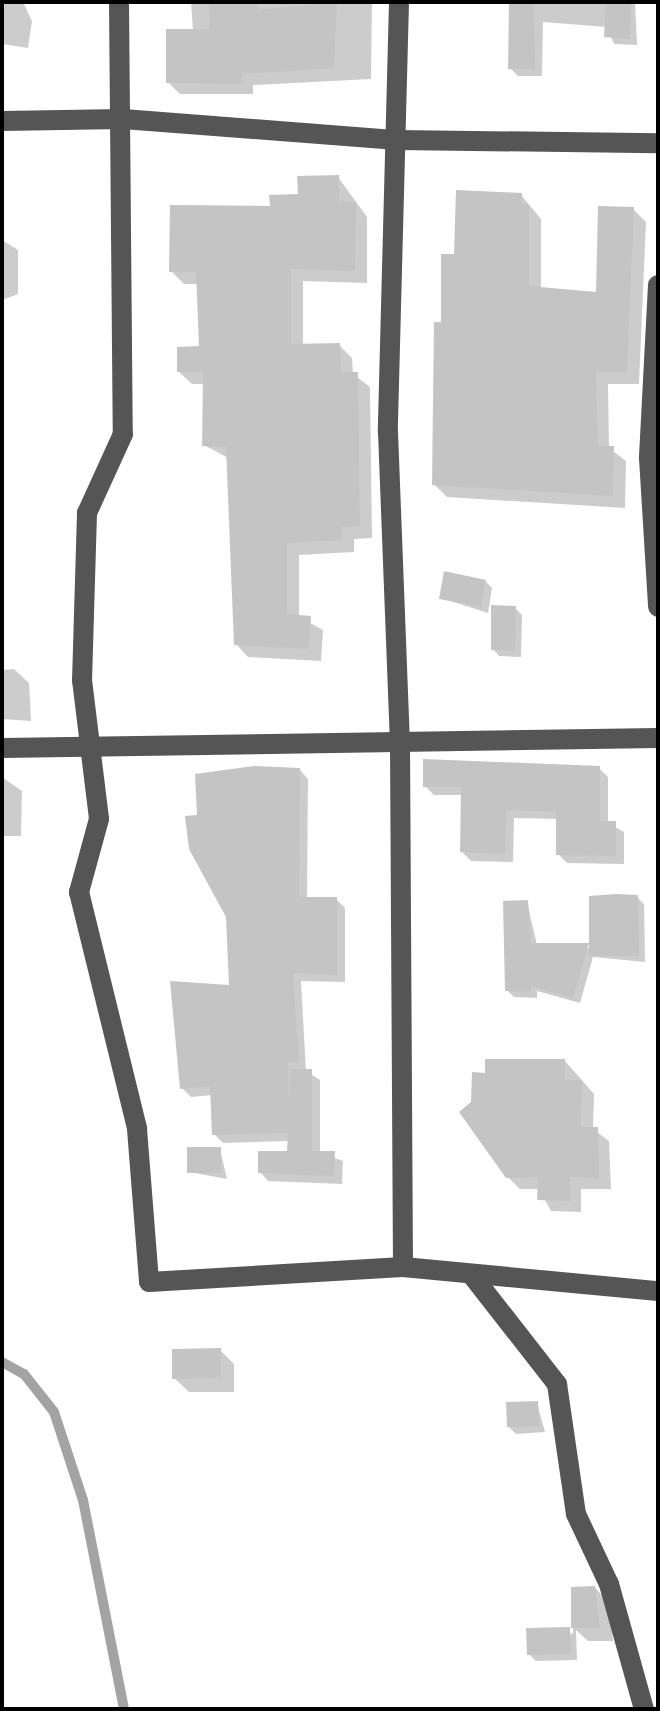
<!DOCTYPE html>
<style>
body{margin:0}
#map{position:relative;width:660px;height:1711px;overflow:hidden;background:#fff;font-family:"Exo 2",sans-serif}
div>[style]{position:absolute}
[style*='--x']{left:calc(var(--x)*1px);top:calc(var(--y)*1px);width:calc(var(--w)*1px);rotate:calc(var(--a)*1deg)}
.shadow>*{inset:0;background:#0003}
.stream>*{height:10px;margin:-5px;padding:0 5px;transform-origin:5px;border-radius:5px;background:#a3a3a3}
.building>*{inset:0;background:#c4c4c4}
.minor>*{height:20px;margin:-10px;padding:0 10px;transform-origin:10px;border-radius:10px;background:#555}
span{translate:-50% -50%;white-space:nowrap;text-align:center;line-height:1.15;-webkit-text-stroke:6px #fff;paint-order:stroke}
.frame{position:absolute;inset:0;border:4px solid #000;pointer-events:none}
</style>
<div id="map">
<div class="shadow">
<i style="clip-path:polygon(2px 2px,23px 2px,32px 21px,28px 48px,2px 44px)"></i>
<i style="clip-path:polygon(191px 2px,372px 2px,371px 79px,253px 85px,253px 94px,180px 94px,168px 82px,193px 31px)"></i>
<i style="clip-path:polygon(509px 2px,635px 2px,637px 45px,614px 44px,607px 27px,543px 22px,542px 76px,518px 76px,510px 68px)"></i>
<i style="clip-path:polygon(338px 177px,367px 217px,367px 283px,303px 281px,303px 346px,339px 345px,352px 358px,353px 374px,370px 387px,372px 538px,354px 539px,354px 552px,299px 555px,299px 617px,323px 630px,321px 661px,248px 657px,236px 644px,228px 458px,204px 445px,205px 384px,192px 384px,179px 372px,201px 348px,198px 284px,184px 284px,171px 271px,272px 208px)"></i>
<i style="clip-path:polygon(521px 195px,541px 219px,541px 289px,598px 294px,633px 209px,646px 222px,639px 384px,608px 384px,609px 448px,626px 461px,625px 508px,447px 497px,434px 484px,443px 324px,456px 256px)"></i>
<i style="clip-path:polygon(2px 240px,18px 250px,18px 294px,2px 300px)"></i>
<i style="clip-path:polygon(485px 581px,492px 588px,488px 613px,441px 598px)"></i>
<i style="clip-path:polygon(515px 608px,522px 615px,521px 657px,499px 656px,493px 649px)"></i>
<i style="clip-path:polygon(14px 669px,29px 683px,31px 721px,2px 719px,2px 670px)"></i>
<i style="clip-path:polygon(599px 768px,608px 777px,608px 823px,624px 832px,624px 864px,567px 863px,558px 854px,558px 819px,514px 818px,513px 862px,471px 861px,462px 852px,463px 795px,434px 795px,425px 786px)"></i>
<i style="clip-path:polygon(300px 770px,308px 779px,307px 899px,336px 899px,345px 908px,345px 982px,301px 981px,306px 1071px,320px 1080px,320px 1153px,343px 1161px,342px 1184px,268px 1181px,260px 1172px,289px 1153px,289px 1141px,223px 1143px,214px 1134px,212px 1095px,191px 1097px,182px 1088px,231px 988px,228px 916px,200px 816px)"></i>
<i style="clip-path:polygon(2px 777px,22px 791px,21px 836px,2px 836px)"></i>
<i style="clip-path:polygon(637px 897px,644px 904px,645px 962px,593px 957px,580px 1003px,537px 991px,537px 998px,514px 997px,507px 990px,527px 902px,537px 945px,591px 948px)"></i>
<i style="clip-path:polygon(565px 1061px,594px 1094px,593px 1129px,609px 1141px,611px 1189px,581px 1189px,581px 1212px,551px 1211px,539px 1189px,520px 1189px,508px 1177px,473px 1103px,486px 1075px)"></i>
<i style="clip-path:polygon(220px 1149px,227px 1179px,189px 1172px)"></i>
<i style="clip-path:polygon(220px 1350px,234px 1364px,234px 1392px,189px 1392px,174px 1378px)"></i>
<i style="clip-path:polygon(537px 1403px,545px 1432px,516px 1434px,509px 1427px)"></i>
<i style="clip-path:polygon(595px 1588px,609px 1602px,613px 1641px,588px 1641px,576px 1630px,577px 1660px,536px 1661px,529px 1654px,573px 1633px,573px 1589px)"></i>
</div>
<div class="stream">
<i style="--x:2;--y:1362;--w:25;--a:29"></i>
<i style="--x:24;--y:1374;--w:48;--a:51.7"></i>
<i style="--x:54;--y:1412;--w:93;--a:71.8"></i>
<i style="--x:83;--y:1500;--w:213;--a:78.9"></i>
</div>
<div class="building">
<i style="clip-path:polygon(209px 2px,257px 2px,258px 10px,337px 2px,334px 68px,242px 74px,242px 84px,166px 83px,166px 29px,210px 29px)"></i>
<i style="clip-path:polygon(509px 2px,534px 2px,535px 69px,508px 69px)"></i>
<i style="clip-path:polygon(606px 2px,631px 2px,630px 39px,604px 37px)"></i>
<i style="clip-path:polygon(339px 175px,339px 202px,356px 202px,355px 271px,291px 269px,291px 344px,340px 343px,341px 372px,358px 372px,360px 526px,342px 527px,342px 540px,287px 543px,287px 614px,311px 616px,309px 649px,234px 645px,226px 447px,202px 446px,203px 372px,177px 372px,177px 347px,199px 346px,196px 272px,169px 272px,170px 205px,270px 206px,269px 195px,298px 194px,297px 176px)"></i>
<i style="clip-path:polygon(456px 190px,522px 193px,522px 204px,529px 205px,529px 286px,596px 292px,598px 206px,634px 207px,627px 372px,596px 372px,598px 446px,614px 446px,613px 496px,432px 485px,434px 322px,441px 322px,441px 254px,454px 254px)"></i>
<i style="clip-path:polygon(444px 571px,486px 580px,481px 607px,439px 599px)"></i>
<i style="clip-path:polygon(491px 605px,516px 606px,515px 651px,491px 650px)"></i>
<i style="clip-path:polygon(423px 759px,600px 766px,600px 821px,616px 821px,616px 856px,556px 855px,556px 812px,506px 810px,505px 854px,460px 852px,461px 787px,423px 787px)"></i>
<i style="clip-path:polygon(254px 766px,300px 768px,299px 897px,337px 897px,337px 975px,293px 973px,299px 1062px,288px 1062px,289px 1102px,291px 1069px,312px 1069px,312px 1151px,335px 1151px,334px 1176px,258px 1173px,258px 1151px,287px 1151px,288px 1133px,212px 1135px,210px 1086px,180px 1089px,170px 981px,229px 985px,226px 917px,189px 849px,185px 816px,197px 815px,195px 774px)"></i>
<i style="clip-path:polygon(616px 894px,638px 895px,639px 956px,589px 956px,589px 896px)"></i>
<i style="clip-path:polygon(528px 900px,531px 943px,589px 943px,573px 998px,531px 986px,531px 992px,505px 991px,503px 901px)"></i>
<i style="clip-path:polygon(485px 1059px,565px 1059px,565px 1080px,582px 1080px,581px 1127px,598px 1127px,599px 1178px,570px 1177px,570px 1201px,537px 1200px,538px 1177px,506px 1178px,459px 1112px,471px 1102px,472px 1072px,485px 1073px)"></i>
<i style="clip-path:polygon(187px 1147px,221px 1147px,221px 1173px,187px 1173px)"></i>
<i style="clip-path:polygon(221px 1348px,221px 1378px,172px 1379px,172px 1349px)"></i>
<i style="clip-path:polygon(538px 1401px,539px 1426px,507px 1427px,506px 1402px)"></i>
<i style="clip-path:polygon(595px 1586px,600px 1628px,571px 1628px,571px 1587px)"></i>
<i style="clip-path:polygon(570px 1627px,571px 1654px,527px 1655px,526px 1628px)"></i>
</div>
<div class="minor">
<i style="--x:119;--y:2;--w:432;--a:89.5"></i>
<i style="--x:123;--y:434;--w:87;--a:114.5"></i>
<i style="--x:87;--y:513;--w:167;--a:91.7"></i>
<i style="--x:82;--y:680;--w:140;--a:83"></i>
<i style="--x:99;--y:819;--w:76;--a:105.3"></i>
<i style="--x:79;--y:892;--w:244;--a:76.2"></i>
<i style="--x:137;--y:1129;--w:153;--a:85.5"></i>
<i style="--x:149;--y:1282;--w:254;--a:-3.4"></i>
<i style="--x:403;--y:1267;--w:256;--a:5.4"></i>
<i style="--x:399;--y:2;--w:430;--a:91.5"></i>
<i style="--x:388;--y:432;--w:313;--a:87.8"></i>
<i style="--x:400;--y:745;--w:522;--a:89.67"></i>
<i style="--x:2;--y:121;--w:121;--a:-0.9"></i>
<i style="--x:123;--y:119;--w:275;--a:4.4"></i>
<i style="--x:397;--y:140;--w:261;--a:0.7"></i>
<i style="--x:658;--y:285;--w:173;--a:93"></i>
<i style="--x:649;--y:458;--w:149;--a:86.5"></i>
<i style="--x:2;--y:748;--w:656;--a:-0.87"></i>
<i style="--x:471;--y:1274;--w:140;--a:52"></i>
<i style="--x:557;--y:1384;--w:131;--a:81.7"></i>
<i style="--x:576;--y:1514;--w:77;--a:64.8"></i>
<i style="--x:609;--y:1584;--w:130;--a:74.4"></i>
</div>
<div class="frame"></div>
</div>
